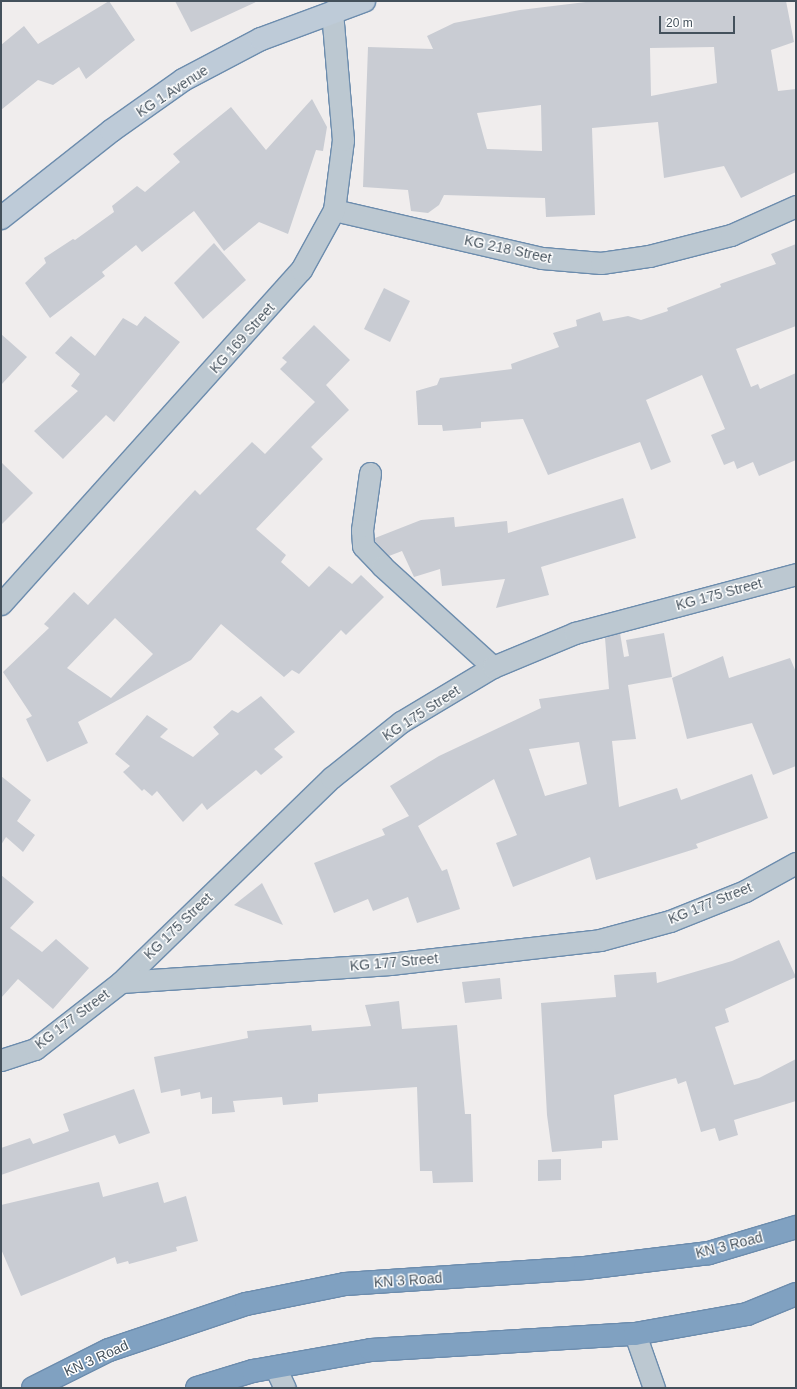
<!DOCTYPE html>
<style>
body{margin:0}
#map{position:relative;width:797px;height:1389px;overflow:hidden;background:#f0eded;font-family:Arial,sans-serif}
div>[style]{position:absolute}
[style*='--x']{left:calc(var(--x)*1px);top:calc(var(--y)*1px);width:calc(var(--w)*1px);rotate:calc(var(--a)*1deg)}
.building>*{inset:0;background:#c9ccd3}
.roads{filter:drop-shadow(1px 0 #6c8cad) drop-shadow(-1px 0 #6c8cad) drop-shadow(0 1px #6c8cad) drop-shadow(0 -1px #6c8cad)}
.street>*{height:21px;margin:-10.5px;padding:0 10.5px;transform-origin:10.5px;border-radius:10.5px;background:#bcc8d1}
.secondary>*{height:22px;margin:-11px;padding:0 11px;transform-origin:11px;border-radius:11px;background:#becbd8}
.highway>*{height:22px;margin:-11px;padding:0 11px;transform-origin:11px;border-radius:11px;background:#80a1c1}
span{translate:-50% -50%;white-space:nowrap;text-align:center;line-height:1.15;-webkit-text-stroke:3px #fff;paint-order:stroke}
.street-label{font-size:14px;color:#44515c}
.frame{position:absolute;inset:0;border:2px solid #44515c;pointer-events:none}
.scale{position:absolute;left:659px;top:16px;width:76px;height:18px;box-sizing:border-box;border:2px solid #44515c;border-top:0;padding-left:5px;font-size:12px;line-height:14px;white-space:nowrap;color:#44515c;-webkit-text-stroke:3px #fff;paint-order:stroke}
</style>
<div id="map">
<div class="building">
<i style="clip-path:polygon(109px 1px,135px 40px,86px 79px,79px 67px,53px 85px,38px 80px,1px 110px,1px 45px,24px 26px,38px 44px)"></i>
<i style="clip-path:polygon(175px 1px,258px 1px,191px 32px)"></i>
<i style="clip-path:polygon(evenodd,594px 1px,786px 1px,794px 42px,771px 50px,778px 91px,796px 89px,796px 172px,741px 198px,724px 166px,664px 178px,658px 122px,592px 128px,595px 215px,546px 217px,545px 198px,444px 195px,439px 205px,428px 213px,411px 211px,408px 190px,363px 187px,368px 47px,433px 49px,427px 36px,454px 23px,520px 10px,594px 1px,714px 47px,717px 83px,651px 96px,650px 48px,714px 47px,594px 1px,541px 105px,542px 151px,487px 149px,477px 113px,541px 105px)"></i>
<i style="clip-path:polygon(312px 99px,327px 127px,323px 151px,316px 150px,288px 234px,259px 222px,224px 251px,194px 211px,142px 252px,136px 245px,102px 272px,105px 276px,50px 318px,25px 283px,46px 263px,44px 258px,73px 239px,75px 240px,114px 212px,112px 206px,137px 186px,145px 192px,180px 162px,173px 154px,231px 107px,266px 150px)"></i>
<i style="clip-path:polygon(214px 243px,246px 280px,203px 319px,174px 283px)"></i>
<i style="clip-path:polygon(796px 244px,796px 326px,736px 349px,751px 387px,758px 384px,760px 389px,796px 373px,796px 460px,759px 476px,753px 462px,737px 469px,734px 461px,724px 465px,711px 435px,725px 429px,702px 375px,646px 400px,671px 462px,651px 470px,640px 442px,548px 475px,523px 419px,481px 422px,481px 428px,443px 431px,442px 425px,418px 425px,416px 391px,437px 385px,440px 378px,512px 369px,511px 364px,559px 347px,553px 333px,577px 326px,576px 320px,600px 312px,603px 321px,628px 316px,641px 320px,668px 311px,667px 308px,721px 287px,720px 284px,776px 264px,771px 254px)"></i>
<i style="clip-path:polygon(384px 288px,410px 301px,390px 342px,364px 329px)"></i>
<i style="clip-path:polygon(145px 316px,180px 342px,114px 422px,106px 415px,63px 459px,34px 431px,78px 391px,71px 386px,80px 374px,55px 353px,71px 336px,95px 356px,123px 318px,137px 326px)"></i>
<i style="clip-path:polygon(evenodd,314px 325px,350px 360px,326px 385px,349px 410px,311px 447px,323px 459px,256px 529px,286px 555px,281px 562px,309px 587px,329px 566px,352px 584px,361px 575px,384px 597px,346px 635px,341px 630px,299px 674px,292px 670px,284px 677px,221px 624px,191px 660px,78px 722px,88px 743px,47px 762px,26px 719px,32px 716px,3px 672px,49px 628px,44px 624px,74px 592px,88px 605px,195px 490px,200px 495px,252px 442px,265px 454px,309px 408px,315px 402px,280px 369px,287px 362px,282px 358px,314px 325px,115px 618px,153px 654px,111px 698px,67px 668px,115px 618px)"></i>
<i style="clip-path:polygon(1px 334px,27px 357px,1px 385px)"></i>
<i style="clip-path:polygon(1px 462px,33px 493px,1px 525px)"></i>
<i style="clip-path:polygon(623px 498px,636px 538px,541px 567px,549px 595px,496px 608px,505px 579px,442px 586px,440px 569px,414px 577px,402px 551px,389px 556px,375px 541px,375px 538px,421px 520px,454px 517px,455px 527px,507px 521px,508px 533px)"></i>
<i style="clip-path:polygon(evenodd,620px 633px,624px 657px,629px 656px,626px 640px,664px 633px,672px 677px,628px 685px,636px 739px,612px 741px,619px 807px,677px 788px,681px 800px,752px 774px,768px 818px,696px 844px,698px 848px,596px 880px,590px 857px,513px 887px,496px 843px,517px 835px,494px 779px,418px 826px,442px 871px,447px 869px,460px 909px,417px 923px,408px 897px,373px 911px,368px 899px,334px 913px,314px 863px,385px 835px,382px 829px,409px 816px,390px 786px,439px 756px,541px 708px,539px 699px,609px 689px,605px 638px,620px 633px,579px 742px,587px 784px,545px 796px,529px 749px,579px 742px)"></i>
<i style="clip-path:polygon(723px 656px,729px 678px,790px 658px,796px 672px,796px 766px,773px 775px,752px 723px,687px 739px,672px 678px)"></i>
<i style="clip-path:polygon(261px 696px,295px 732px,274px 749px,283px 757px,261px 775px,256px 770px,207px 810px,202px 803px,183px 822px,157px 791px,152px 796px,144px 789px,142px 791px,123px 772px,130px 766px,115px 754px,147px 715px,168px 729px,160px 737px,193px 757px,219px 734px,213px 727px,232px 710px,238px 713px)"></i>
<i style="clip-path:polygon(1px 776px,31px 800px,17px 821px,35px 835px,23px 852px,6px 837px,1px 845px)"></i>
<i style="clip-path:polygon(1px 875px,34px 902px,10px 928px,42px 952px,56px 939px,89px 968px,53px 1009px,18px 979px,1px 998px)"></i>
<i style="clip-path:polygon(262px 883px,283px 925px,234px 905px)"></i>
<i style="clip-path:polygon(779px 940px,796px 977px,725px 1009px,729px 1022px,715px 1027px,734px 1085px,759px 1078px,796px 1059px,796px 1101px,734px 1120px,738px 1135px,719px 1141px,715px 1128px,701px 1132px,686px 1081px,678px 1084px,676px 1078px,614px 1095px,618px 1140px,602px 1141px,602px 1148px,552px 1152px,547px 1115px,541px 1003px,616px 997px,614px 975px,656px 972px,657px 983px,732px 961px)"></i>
<i style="clip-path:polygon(500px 978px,502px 999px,465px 1003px,462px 982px)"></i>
<i style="clip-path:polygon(399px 1001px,402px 1029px,457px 1025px,465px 1114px,471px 1114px,473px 1182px,433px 1183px,432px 1171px,420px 1171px,417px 1087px,318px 1094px,318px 1102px,283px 1105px,282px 1097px,233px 1101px,235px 1112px,212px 1114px,212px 1097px,201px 1099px,200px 1092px,181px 1096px,180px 1089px,161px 1093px,154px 1057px,248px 1038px,247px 1031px,311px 1025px,312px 1031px,371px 1026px,365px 1005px)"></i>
<i style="clip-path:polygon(134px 1089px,150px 1133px,119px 1144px,115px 1135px,1px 1175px,1px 1148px,30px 1138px,33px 1144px,69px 1131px,63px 1114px)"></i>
<i style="clip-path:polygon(561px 1159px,561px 1180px,538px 1181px,538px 1160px)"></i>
<i style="clip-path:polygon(99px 1182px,103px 1197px,158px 1182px,164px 1203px,186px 1196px,198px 1241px,176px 1247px,177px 1251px,129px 1264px,128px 1261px,117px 1264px,115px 1257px,21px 1296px,1px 1249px,1px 1205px)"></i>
</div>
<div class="roads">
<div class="street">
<i style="--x:334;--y:210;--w:213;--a:13"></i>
<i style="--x:542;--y:258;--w:59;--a:4.8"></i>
<i style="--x:601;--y:263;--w:49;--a:-8.3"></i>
<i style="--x:649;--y:256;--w:85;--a:-14.4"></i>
<i style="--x:731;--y:235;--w:71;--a:-24"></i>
<i style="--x:370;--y:473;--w:58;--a:98"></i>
<i style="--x:362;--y:530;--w:16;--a:86"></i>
<i style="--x:363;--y:546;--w:28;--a:46"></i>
<i style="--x:382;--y:566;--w:150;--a:42.3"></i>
<i style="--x:1;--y:604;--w:449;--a:-48.1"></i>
<i style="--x:301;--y:270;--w:68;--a:-61.2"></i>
<i style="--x:334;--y:210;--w:71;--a:-82.7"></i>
<i style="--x:343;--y:140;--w:129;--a:-94.9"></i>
<i style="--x:121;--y:982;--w:293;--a:-44.2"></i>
<i style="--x:331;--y:778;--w:90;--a:-38.7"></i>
<i style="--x:401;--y:722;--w:107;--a:-30.9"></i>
<i style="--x:493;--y:667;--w:89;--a:-22.5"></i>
<i style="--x:575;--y:633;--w:229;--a:-14.9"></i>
<i style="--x:1;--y:1060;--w:36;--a:-18"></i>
<i style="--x:35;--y:1049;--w:109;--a:-37.9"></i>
<i style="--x:121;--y:982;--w:270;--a:-3.8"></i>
<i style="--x:390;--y:964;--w:211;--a:-6.5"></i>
<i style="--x:600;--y:940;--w:73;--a:-15.2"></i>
<i style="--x:670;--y:921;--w:81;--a:-21.8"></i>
<i style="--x:745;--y:891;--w:58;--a:-28.8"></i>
<i style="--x:635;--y:1334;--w:57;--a:70.6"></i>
<i style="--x:275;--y:1367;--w:23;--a:65"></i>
</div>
<div class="secondary">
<i style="--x:1;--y:218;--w:140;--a:-38.3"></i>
<i style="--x:111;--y:131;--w:88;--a:-35.3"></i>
<i style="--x:183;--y:80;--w:88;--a:-27.7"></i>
<i style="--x:261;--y:39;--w:110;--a:-20.3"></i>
</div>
<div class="highway">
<i style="--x:33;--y:1388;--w:85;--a:-26.6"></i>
<i style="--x:109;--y:1350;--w:145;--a:-18.6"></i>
<i style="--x:246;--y:1304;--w:101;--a:-11.4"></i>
<i style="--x:345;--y:1284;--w:241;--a:-3.8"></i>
<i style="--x:585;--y:1268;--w:125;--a:-6.9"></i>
<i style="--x:709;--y:1253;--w:91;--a:-16.6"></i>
<i style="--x:197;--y:1388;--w:59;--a:-16.9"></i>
<i style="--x:253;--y:1371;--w:120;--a:-10.1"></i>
<i style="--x:371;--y:1350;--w:264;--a:-3.5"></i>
<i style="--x:635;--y:1334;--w:114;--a:-10.1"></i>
<i style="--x:747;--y:1314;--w:53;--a:-22.2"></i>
</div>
</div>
<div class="street-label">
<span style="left:172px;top:91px;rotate:-33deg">KG 1 Avenue</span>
<span style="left:508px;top:249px;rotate:12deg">KG 218 Street</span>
<span style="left:242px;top:338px;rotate:-48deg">KG 169 Street</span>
<span style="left:719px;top:594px;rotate:-15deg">KG 175 Street</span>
<span style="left:421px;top:713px;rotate:-33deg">KG 175 Street</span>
<span style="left:710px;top:903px;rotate:-22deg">KG 177 Street</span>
<span style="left:178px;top:926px;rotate:-44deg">KG 175 Street</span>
<span style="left:394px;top:962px;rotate:-5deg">KG 177 Street</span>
<span style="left:72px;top:1019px;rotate:-37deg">KG 177 Street</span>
<span style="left:729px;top:1245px;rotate:-14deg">KN 3 Road</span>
<span style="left:408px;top:1280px;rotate:-4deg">KN 3 Road</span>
<span style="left:96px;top:1358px;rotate:-24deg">KN 3 Road</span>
</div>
<div class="frame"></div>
<div class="scale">20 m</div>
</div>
